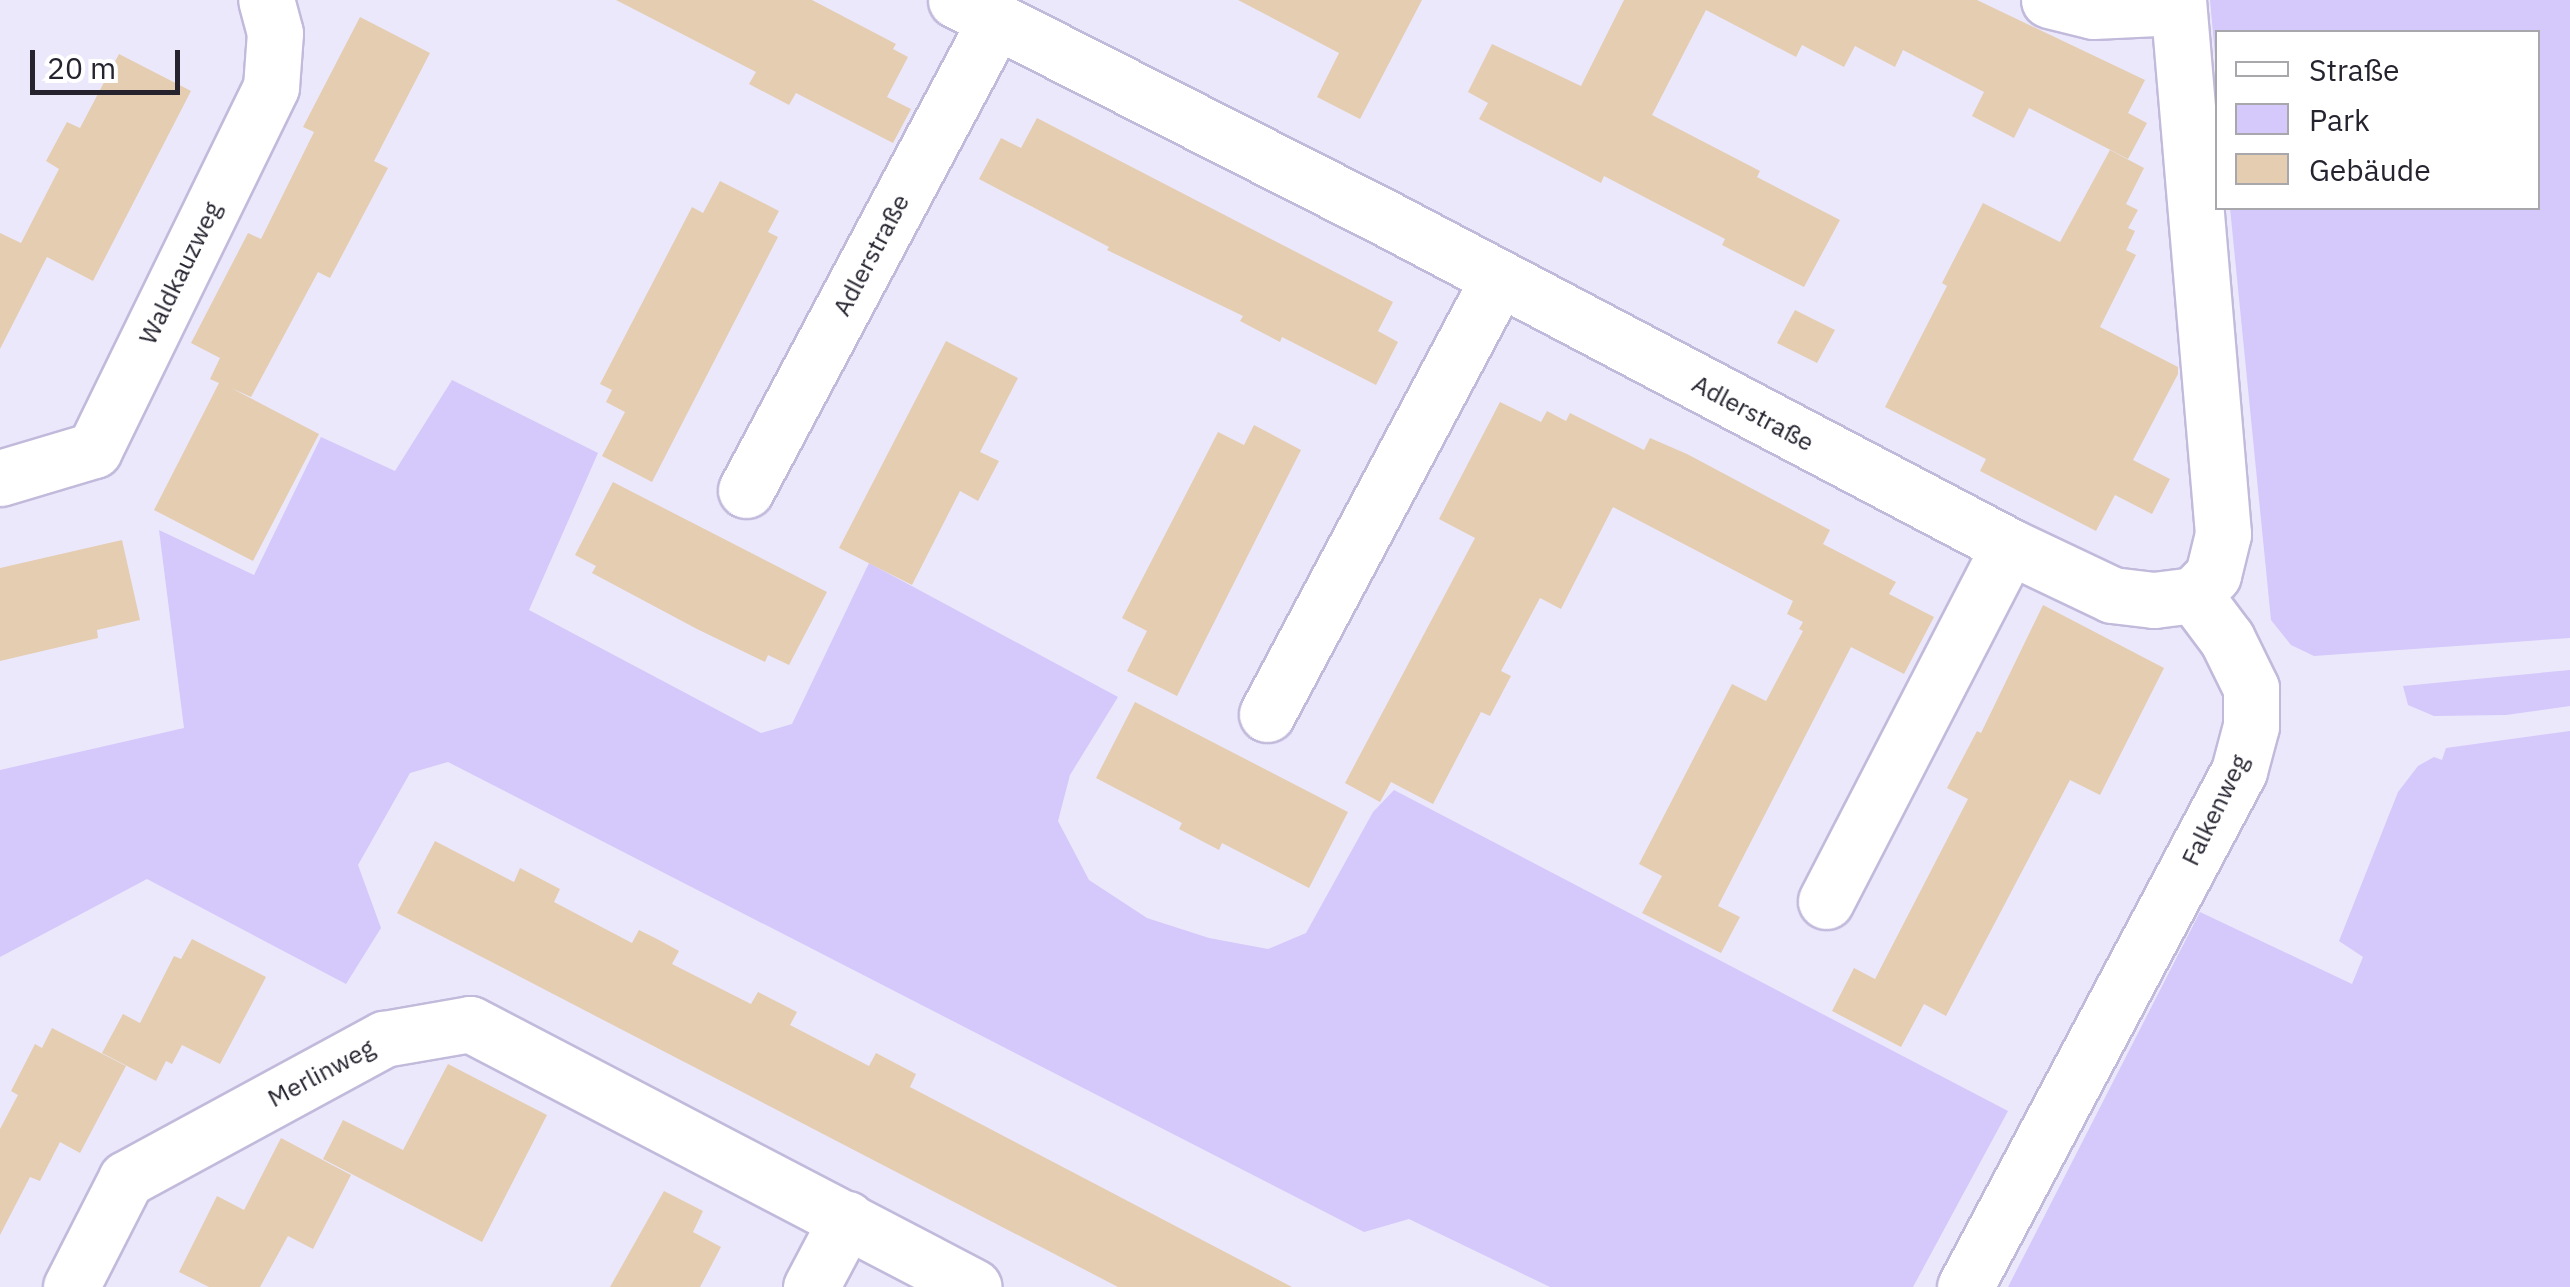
<!DOCTYPE html>
<meta charset="utf-8">
<style>
body{margin:0}
#map{position:relative;width:2570px;height:1287px;overflow:hidden;background:#ece8fc;font-family:"IBM Plex Sans",sans-serif}
div>[style]{position:absolute}
[style*='--x']{left:calc(var(--x)*1px);top:calc(var(--y)*1px);width:calc(var(--w)*1px);rotate:calc(var(--a)*1deg)}
.green>*{inset:0;background:#d5c8fb}
.building>*{inset:0;background:#e4cdb0}
.roads{filter:drop-shadow(2px 0 #c2badb) drop-shadow(-2px 0 #c2badb) drop-shadow(0 2px #c2badb) drop-shadow(0 -2px #c2badb)}
.minor>*{height:55px;margin:-27.5px;padding:0 27.5px;transform-origin:27.5px;border-radius:27.5px;background:#fff}
span{translate:-50% -50%;white-space:nowrap;text-align:center;line-height:1.15;-webkit-text-stroke:8px #fff;paint-order:stroke}
.street-label{font-size:25px;color:#26232f}
.legend{position:absolute;left:2215px;top:30px;width:325px;height:180px;box-sizing:border-box;background:#fff;border:2px solid #a8a7ac;margin:0;padding:12px 18px;list-style:none;font-size:30px;color:#26232f}
.legend li{display:flex;align-items:center;gap:20px;height:50px}
.legend b{width:50px;border:2px solid #a8a7ac}
.scale{position:absolute;left:30px;top:50px;width:150px;height:45px;box-sizing:border-box;border:5px solid #26232f;border-top:0;padding-left:12px;font-size:30px;line-height:35px;white-space:nowrap;color:#26232f;-webkit-text-stroke:8px #fff;paint-order:stroke}
</style>
<div id="map">
<div class="green">
<i style="clip-path:polygon(2210px 0,2570px 0,2570px 638px,2314px 656px,2291px 645px,2271px 620px,2230px 208px,2538px 208px,2538px 32px,2218px 32px,2217px 77px)"></i>
<i style="clip-path:polygon(452px 380px,598px 453px,529px 610px,761px 733px,792px 724px,869px 563px,1118px 697px,1070px 775px,1058px 821px,1089px 880px,1147px 918px,1209px 938px,1268px 949px,1306px 933px,1373px 812px,1394px 790px,2008px 1111px,1913px 1287px,1550px 1287px,1409px 1219px,1364px 1232px,448px 762px,410px 773px,358px 865px,381px 928px,346px 984px,147px 879px,0 957px,0 770px,184px 728px,159px 530px,254px 575px,321px 437px,395px 471px)"></i>
<i style="clip-path:polygon(2570px 670px,2570px 706px,2506px 715px,2434px 716px,2408px 705px,2403px 686px)"></i>
<i style="clip-path:polygon(2570px 731px,2570px 1287px,2008px 1287px,2200px 912px,2352px 984px,2363px 957px,2339px 941px,2398px 792px,2418px 766px,2434px 757px,2442px 760px,2446px 748px)"></i>
</div>
<div class="building">
<i style="clip-path:polygon(616px 0,812px 0,896px 44px,893px 49px,908px 57px,887px 97px,911px 109px,893px 143px,796px 93px,789px 105px,749px 84px,756px 72px)"></i>
<i style="clip-path:polygon(1238px 0,1422px 0,1360px 119px,1317px 97px,1339px 53px)"></i>
<i style="clip-path:polygon(1624px 0,1977px 0,2145px 80px,2128px 113px,2147px 123px,2128px 159px,2029px 108px,2014px 138px,1972px 116px,1984px 92px,1903px 50px,1895px 67px,1855px 46px,1844px 67px,1802px 45px,1796px 57px,1706px 10px,1652px 115px,1760px 171px,1757px 177px,1840px 220px,1804px 287px,1722px 245px,1725px 239px,1604px 176px,1601px 183px,1479px 119px,1488px 103px,1468px 92px,1492px 44px,1581px 86px)"></i>
<i style="clip-path:polygon(360px 17px,430px 53px,374px 161px,388px 168px,330px 278px,318px 272px,251px 397px,231px 388px,319px 434px,253px 561px,154px 510px,219px 383px,210px 379px,220px 358px,191px 343px,248px 233px,261px 239px,314px 132px,303px 127px)"></i>
<i style="clip-path:polygon(119px 54px,191px 91px,93px 281px,47px 257px,0 349px,0 233px,21px 243px,59px 169px,46px 161px,67px 122px,80px 128px)"></i>
<i style="clip-path:polygon(1037px 118px,1393px 302px,1378px 331px,1398px 342px,1376px 385px,1282px 337px,1280px 342px,1259px 331px,1240px 321px,1243px 316px,1107px 250px,1109px 247px,979px 179px,1001px 138px,1021px 148px)"></i>
<i style="clip-path:polygon(2110px 150px,2144px 168px,2126px 204px,2138px 210px,2128px 228px,2135px 231px,2126px 250px,2136px 255px,2100px 327px,2178px 367px,2178px 374px,2133px 460px,2170px 479px,2152px 514px,2115px 495px,2096px 531px,1980px 471px,1986px 459px,1885px 407px,1947px 286px,1942px 283px,1983px 203px,2060px 242px)"></i>
<i style="clip-path:polygon(720px 181px,779px 211px,768px 232px,778px 237px,652px 482px,602px 456px,625px 412px,606px 402px,612px 390px,600px 384px,692px 207px,703px 213px)"></i>
<i style="clip-path:polygon(1795px 310px,1835px 330px,1817px 363px,1777px 343px)"></i>
<i style="clip-path:polygon(946px 341px,1018px 378px,980px 452px,999px 461px,978px 501px,960px 491px,912px 585px,839px 548px)"></i>
<i style="clip-path:polygon(1500px 402px,1541px 422px,1547px 411px,1566px 421px,1570px 413px,1644px 450px,1650px 438px,1687px 454px,1830px 530px,1823px 544px,1896px 582px,1889px 594px,1934px 617px,1904px 674px,1851px 647px,1718px 906px,1740px 917px,1721px 953px,1642px 913px,1662px 876px,1639px 864px,1732px 684px,1766px 701px,1803px 631px,1799px 629px,1803px 622px,1787px 614px,1793px 601px,1613px 507px,1561px 609px,1540px 598px,1501px 671px,1511px 676px,1490px 716px,1481px 712px,1433px 804px,1391px 782px,1380px 802px,1345px 783px,1475px 538px,1439px 519px)"></i>
<i style="clip-path:polygon(1254px 425px,1301px 450px,1177px 696px,1127px 671px,1147px 631px,1122px 618px,1218px 432px,1244px 445px)"></i>
<i style="clip-path:polygon(613px 482px,827px 592px,789px 665px,768px 655px,765px 662px,697px 629px,592px 573px,596px 566px,575px 555px)"></i>
<i style="clip-path:polygon(122px 540px,140px 620px,97px 630px,98px 638px,0 661px,0 568px)"></i>
<i style="clip-path:polygon(2043px 605px,2164px 668px,2100px 795px,2070px 780px,1946px 1016px,1924px 1004px,1901px 1047px,1832px 1011px,1854px 968px,1875px 979px,1968px 799px,1947px 788px,1977px 731px,1981px 733px)"></i>
<i style="clip-path:polygon(1135px 702px,1348px 812px,1309px 888px,1222px 843px,1219px 850px,1179px 829px,1182px 823px,1096px 778px)"></i>
<i style="clip-path:polygon(435px 841px,514px 882px,520px 868px,560px 889px,554px 902px,632px 943px,639px 930px,659px 940px,679px 951px,672px 964px,751px 1004px,758px 992px,797px 1012px,790px 1025px,869px 1066px,876px 1053px,916px 1074px,910px 1087px,1292px 1287px,1118px 1287px,397px 913px)"></i>
<i style="clip-path:polygon(192px 939px,266px 977px,220px 1064px,182px 1045px,172px 1064px,166px 1061px,156px 1081px,102px 1053px,123px 1014px,140px 1023px,174px 956px,181px 959px)"></i>
<i style="clip-path:polygon(52px 1028px,126px 1066px,80px 1153px,60px 1142px,40px 1181px,30px 1177px,0 1235px,0 1129px,18px 1095px,11px 1091px,35px 1044px,42px 1048px)"></i>
<i style="clip-path:polygon(448px 1064px,547px 1115px,482px 1242px,323px 1159px,343px 1120px,403px 1150px)"></i>
<i style="clip-path:polygon(281px 1138px,351px 1175px,313px 1249px,288px 1236px,260px 1287px,209px 1287px,179px 1272px,217px 1196px,244px 1210px)"></i>
<i style="clip-path:polygon(664px 1191px,703px 1211px,693px 1232px,721px 1247px,700px 1287px,610px 1287px)"></i>
</div>
<div class="roads">
<div class="minor">
<i style="--x:956;--y:0;--w:475;--a:26.9"></i>
<i style="--x:1380;--y:215;--w:711;--a:27.75"></i>
<i style="--x:2009;--y:546;--w:114;--a:25.4"></i>
<i style="--x:2112;--y:595;--w:42;--a:6.8"></i>
<i style="--x:2154;--y:600;--w:40;--a:-7.1"></i>
<i style="--x:2049;--y:0;--w:45;--a:14"></i>
<i style="--x:2093;--y:11;--w:85;--a:-2.7"></i>
<i style="--x:2178;--y:0;--w:536;--a:85.18"></i>
<i style="--x:2223;--y:534;--w:42;--a:103.7"></i>
<i style="--x:2213;--y:575;--w:28;--a:134"></i>
<i style="--x:0;--y:478;--w:98;--a:-16.6"></i>
<i style="--x:94;--y:450;--w:404;--a:-64"></i>
<i style="--x:271;--y:87;--w:54;--a:-85.8"></i>
<i style="--x:275;--y:33;--w:34;--a:-105"></i>
<i style="--x:746;--y:490;--w:532;--a:-61.99"></i>
<i style="--x:1267;--y:714;--w:492;--a:-62"></i>
<i style="--x:1826;--y:901;--w:399;--a:-62.7"></i>
<i style="--x:71;--y:1287;--w:121;--a:-63"></i>
<i style="--x:126;--y:1179;--w:294;--a:-28.5"></i>
<i style="--x:384;--y:1039;--w:87;--a:-9.9"></i>
<i style="--x:470;--y:1024;--w:568;--a:27.56"></i>
<i style="--x:811;--y:1287;--w:77;--a:-62.1"></i>
<i style="--x:1965;--y:1287;--w:584;--a:-62.03"></i>
<i style="--x:2239;--y:771;--w:47;--a:-75.1"></i>
<i style="--x:2251;--y:726;--w:38;--a:-90"></i>
<i style="--x:2251;--y:688;--w:55;--a:-116.1"></i>
<i style="--x:2227;--y:639;--w:55;--a:-126.9"></i>
</div>
</div>
<div class="street-label">
<span style="left:871px;top:255px;rotate:-62deg">Adlerstraße</span>
<span style="left:180px;top:273px;rotate:-64deg">Waldkauzweg</span>
<span style="left:1753px;top:413px;rotate:28deg">Adlerstraße</span>
<span style="left:2215px;top:810px;rotate:-64deg">Falkenweg</span>
<span style="left:321px;top:1073px;rotate:-28deg">Merlinweg</span>
</div>
<ul class="legend">
<li><b style="height:12px;background:#fff"></b>Straße</li>
<li><b style="height:28px;background:#d5c8fb"></b>Park</li>
<li><b style="height:28px;background:#e4cdb0"></b>Gebäude</li>
</ul>
<div class="scale">20 m</div>
</div>
